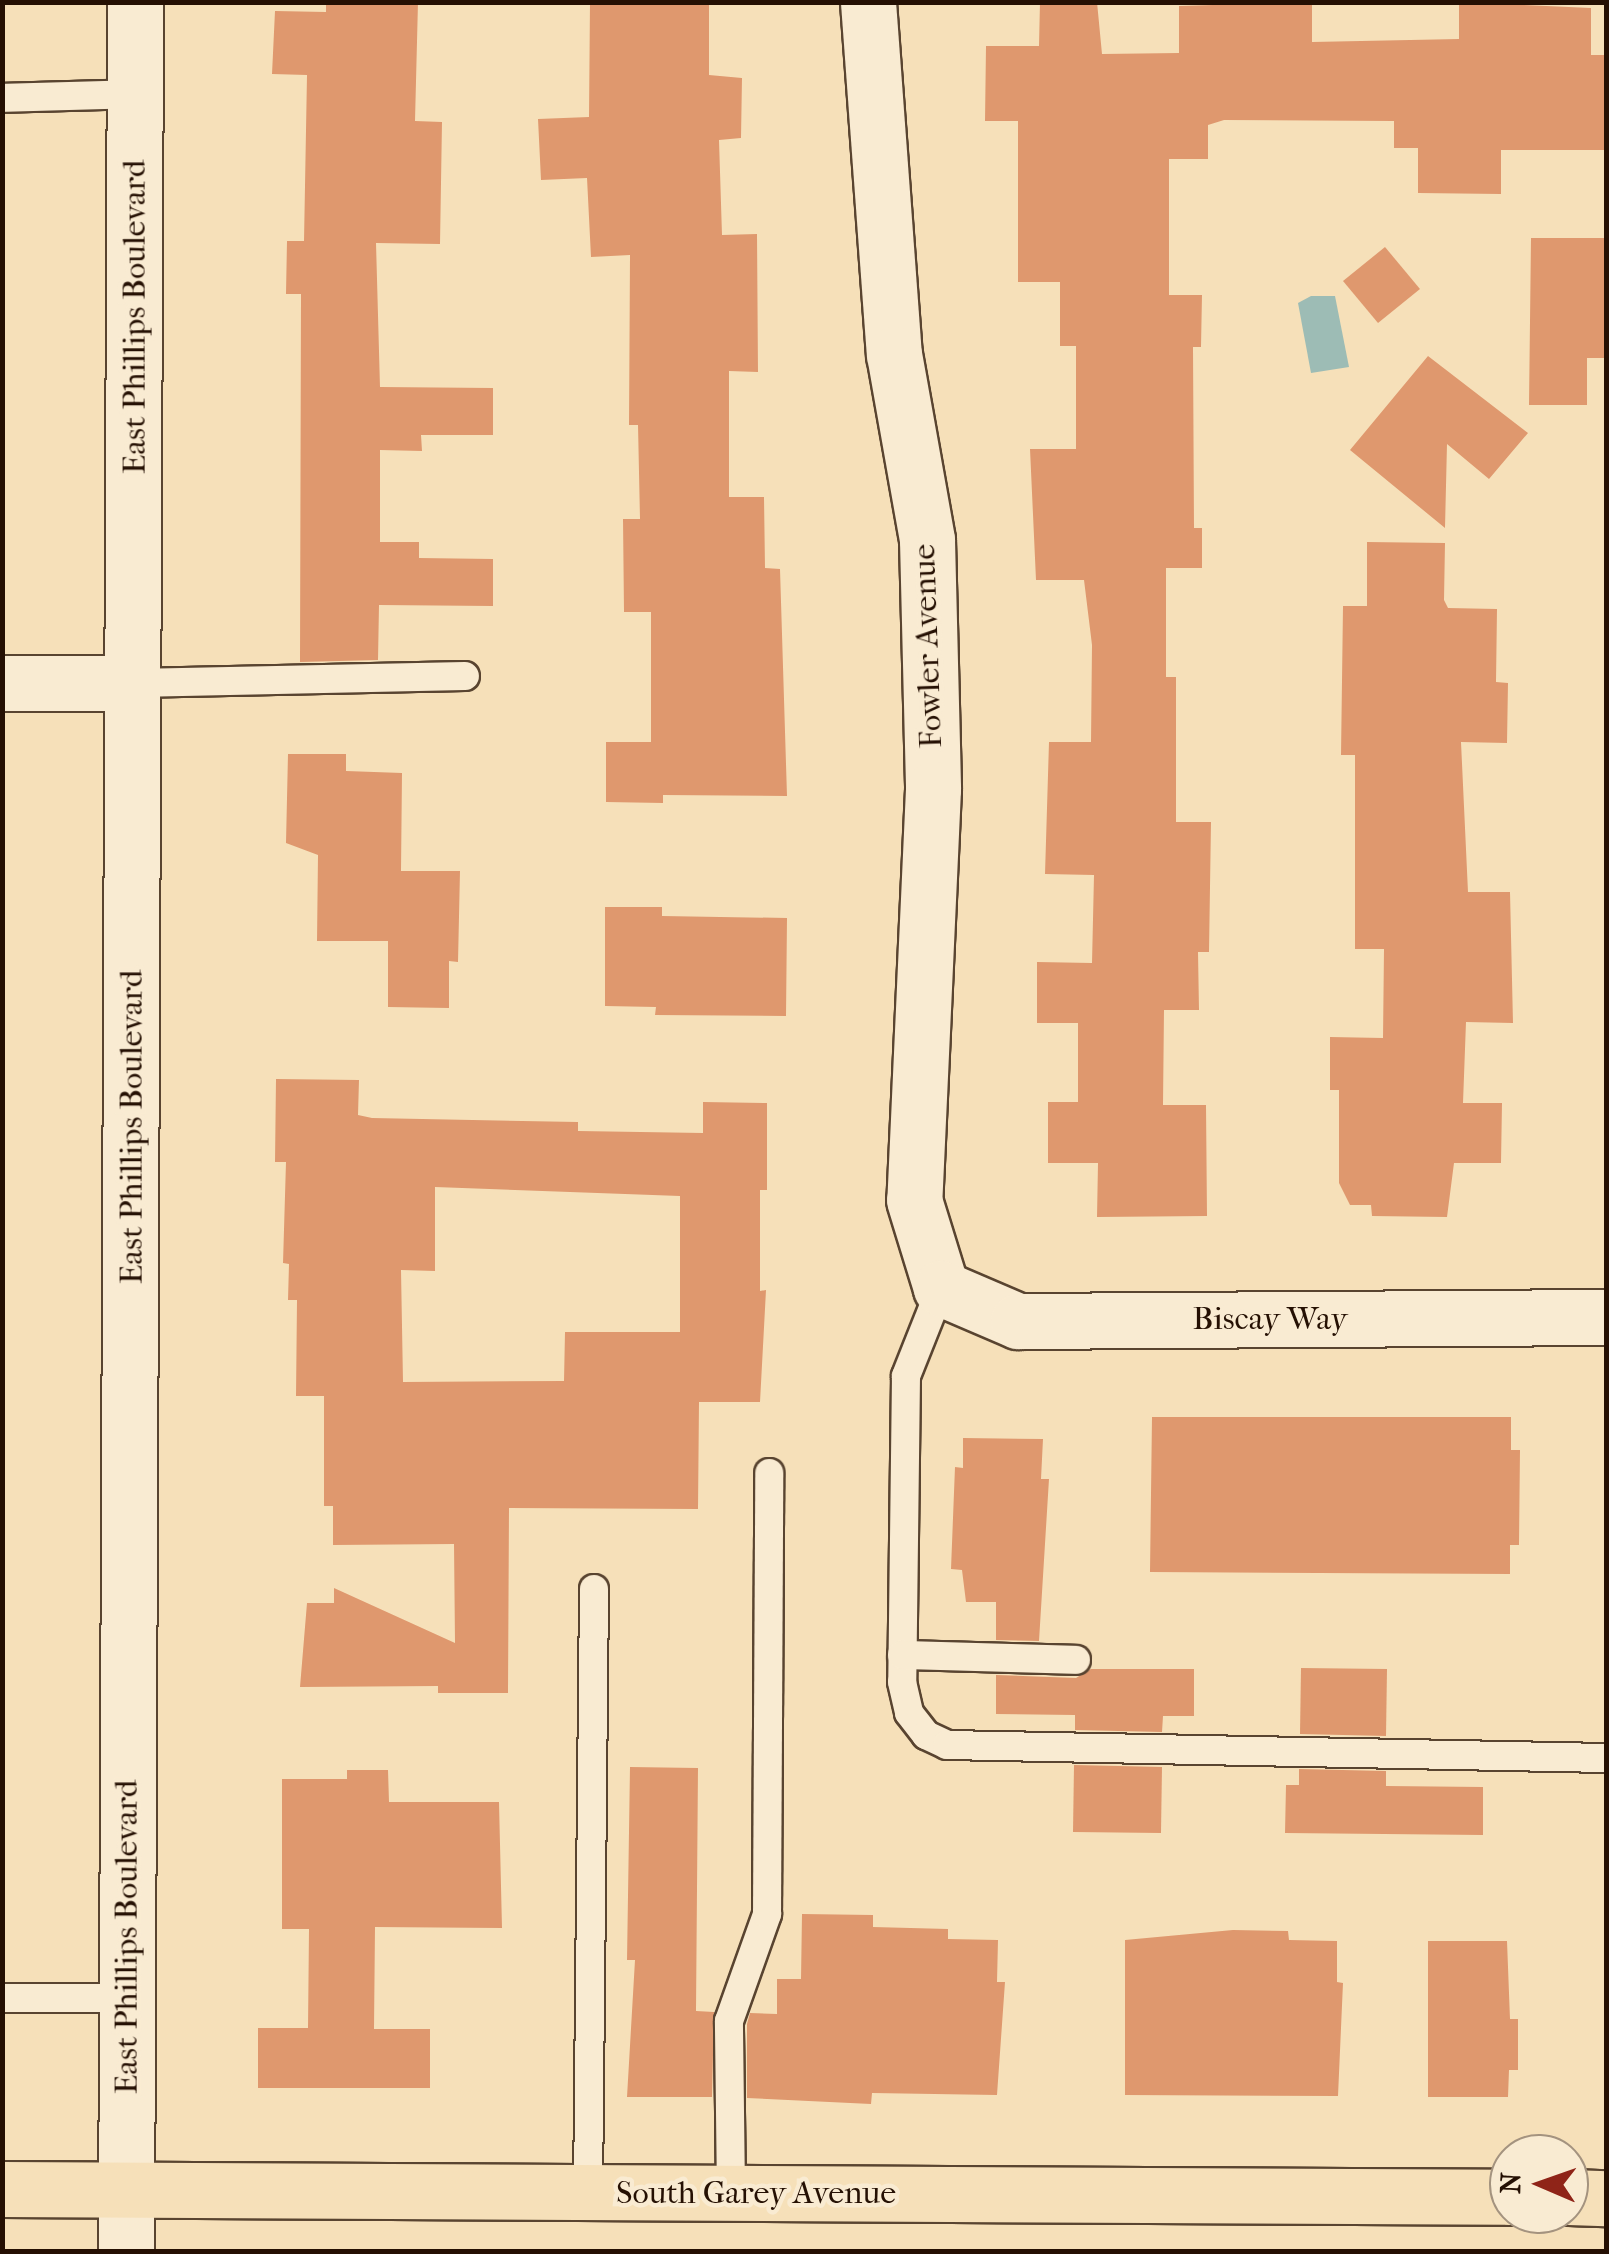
<!DOCTYPE html>
<style>
body{margin:0}
#map{position:relative;width:1609px;height:2254px;overflow:hidden;background:#f6e0b9;font-family:"IM FELL French Canon",serif}
div>[style]{position:absolute}
[style*='--x']{left:calc(var(--x)*1px);top:calc(var(--y)*1px);width:calc(var(--w)*1px);rotate:calc(var(--a)*1deg)}
.water>*{inset:0;background:#9dbcb5}
.building>*{inset:0;background:#df986e}
.roads{filter:drop-shadow(2px 0 #594430) drop-shadow(-2px 0 #594430) drop-shadow(0 2px #594430) drop-shadow(0 -2px #594430)}
.service>*{height:28px;margin:-14px;padding:0 14px;transform-origin:14px;border-radius:14px;background:#f9ebd2}
.minor>*{height:55px;margin:-27.5px;padding:0 27.5px;transform-origin:27.5px;border-radius:27.5px;background:#f9ebd2}
.tertiary>*{height:55px;margin:-27.5px;padding:0 27.5px;transform-origin:27.5px;border-radius:27.5px;background:#f9ebd2}
.primary>*{height:55px;margin:-27.5px;padding:0 27.5px;transform-origin:27.5px;border-radius:27.5px;background:#f6e0b9}
span{translate:-50% -50%;white-space:nowrap;text-align:center;line-height:1.15;-webkit-text-stroke:9px #f9ebd2;paint-order:stroke}
.street-label{font-size:32px;color:#251003}
.frame{position:absolute;inset:0;border:5px solid #251003;pointer-events:none}
.north{position:absolute;left:1489px;top:2134px;width:100px;height:100px;box-sizing:border-box;background:#f9ebd2;border:2px solid #a4937f;border-radius:50%;rotate:272deg;font-size:28px;font-weight:700;line-height:40px;text-align:center;color:#251003}
.north::after{content:'';display:block;margin:auto;width:35px;height:45px;background:#8f2418;clip-path:polygon(50% 0,100% 100%,50% 72%,0 100%)}
</style>
<div id="map">
<div class="water">
<i style="clip-path:polygon(1311px 296px,1335px 296px,1349px 367px,1311px 373px,1298px 303px)"></i>
</div>
<div class="building">
<i style="clip-path:polygon(326px 2px,418px 2px,415px 121px,442px 122px,440px 244px,376px 243px,380px 387px,493px 388px,493px 435px,421px 435px,422px 451px,380px 450px,380px 542px,419px 542px,419px 558px,493px 559px,493px 606px,379px 605px,378px 660px,300px 662px,301px 294px,286px 294px,287px 241px,304px 241px,307px 75px,272px 74px,275px 11px,326px 12px)"></i>
<i style="clip-path:polygon(590px 2px,709px 2px,709px 75px,742px 78px,741px 138px,719px 140px,722px 235px,757px 234px,758px 372px,729px 371px,729px 497px,764px 497px,765px 568px,780px 569px,787px 796px,663px 795px,663px 803px,606px 802px,606px 742px,651px 742px,651px 612px,624px 612px,623px 519px,640px 519px,638px 425px,629px 425px,630px 255px,591px 257px,587px 178px,541px 180px,538px 119px,589px 117px)"></i>
<i style="clip-path:polygon(1040px 2px,1097px 2px,1102px 54px,1179px 53px,1179px 6px,1312px 2px,1312px 42px,1459px 39px,1459px 2px,1591px 8px,1591px 55px,1606px 55px,1606px 150px,1501px 150px,1501px 194px,1418px 193px,1418px 148px,1394px 148px,1394px 121px,1224px 120px,1208px 125px,1208px 159px,1169px 159px,1169px 295px,1202px 295px,1201px 347px,1193px 347px,1194px 528px,1202px 528px,1202px 568px,1166px 568px,1166px 677px,1176px 677px,1176px 822px,1211px 822px,1209px 952px,1198px 952px,1199px 1010px,1164px 1010px,1163px 1105px,1206px 1105px,1207px 1216px,1097px 1217px,1098px 1163px,1048px 1163px,1048px 1102px,1078px 1102px,1078px 1023px,1037px 1023px,1037px 962px,1092px 963px,1094px 875px,1045px 874px,1049px 742px,1091px 742px,1092px 645px,1084px 580px,1036px 580px,1030px 449px,1076px 449px,1076px 346px,1060px 346px,1060px 282px,1018px 282px,1018px 121px,985px 121px,986px 46px,1039px 46px)"></i>
<i style="clip-path:polygon(1531px 238px,1606px 238px,1606px 358px,1587px 358px,1587px 405px,1529px 405px)"></i>
<i style="clip-path:polygon(1385px 247px,1420px 289px,1378px 323px,1343px 281px)"></i>
<i style="clip-path:polygon(1428px 356px,1528px 433px,1489px 479px,1447px 444px,1445px 528px,1350px 450px)"></i>
<i style="clip-path:polygon(1367px 542px,1445px 543px,1444px 600px,1448px 608px,1497px 609px,1496px 682px,1508px 683px,1507px 743px,1461px 742px,1468px 892px,1510px 892px,1513px 1023px,1466px 1022px,1463px 1103px,1502px 1103px,1501px 1163px,1454px 1163px,1447px 1217px,1372px 1216px,1371px 1205px,1350px 1205px,1339px 1183px,1339px 1090px,1330px 1090px,1330px 1037px,1383px 1038px,1384px 949px,1355px 949px,1355px 755px,1341px 755px,1343px 606px,1367px 606px)"></i>
<i style="clip-path:polygon(288px 754px,346px 754px,346px 771px,402px 773px,401px 871px,460px 871px,458px 962px,449px 961px,449px 1008px,388px 1007px,388px 941px,317px 941px,318px 855px,286px 843px)"></i>
<i style="clip-path:polygon(605px 907px,662px 907px,662px 916px,787px 918px,786px 1016px,655px 1015px,656px 1007px,605px 1006px)"></i>
<i style="clip-path:polygon(evenodd,276px 1079px,359px 1080px,358px 1115px,372px 1118px,578px 1122px,578px 1131px,703px 1133px,703px 1102px,767px 1103px,767px 1190px,760px 1190px,760px 1291px,766px 1290px,760px 1402px,699px 1402px,698px 1509px,509px 1508px,508px 1693px,438px 1693px,438px 1686px,300px 1687px,307px 1603px,334px 1603px,334px 1588px,455px 1643px,454px 1544px,333px 1545px,333px 1506px,324px 1506px,324px 1396px,296px 1396px,297px 1300px,288px 1300px,289px 1264px,283px 1263px,286px 1162px,275px 1162px,276px 1079px,435px 1187px,680px 1196px,680px 1332px,565px 1332px,564px 1381px,403px 1382px,401px 1270px,435px 1271px,435px 1187px)"></i>
<i style="clip-path:polygon(1152px 1417px,1511px 1417px,1511px 1450px,1520px 1450px,1519px 1545px,1510px 1545px,1510px 1574px,1150px 1572px)"></i>
<i style="clip-path:polygon(963px 1438px,1043px 1439px,1041px 1479px,1049px 1479px,1039px 1641px,996px 1640px,996px 1602px,966px 1602px,962px 1570px,951px 1569px,955px 1467px,963px 1468px)"></i>
<i style="clip-path:polygon(1301px 1668px,1387px 1669px,1386px 1736px,1300px 1734px)"></i>
<i style="clip-path:polygon(1091px 1669px,1194px 1669px,1194px 1716px,1163px 1716px,1162px 1732px,1075px 1730px,1075px 1715px,996px 1714px,996px 1675px,1076px 1678px)"></i>
<i style="clip-path:polygon(1074px 1765px,1162px 1767px,1161px 1833px,1073px 1832px)"></i>
<i style="clip-path:polygon(630px 1767px,698px 1768px,696px 2011px,714px 2012px,712px 2097px,627px 2097px,635px 1960px,627px 1960px)"></i>
<i style="clip-path:polygon(1299px 1769px,1386px 1771px,1386px 1786px,1483px 1787px,1483px 1835px,1285px 1833px,1286px 1785px,1299px 1785px)"></i>
<i style="clip-path:polygon(347px 1770px,388px 1770px,389px 1802px,499px 1802px,502px 1928px,375px 1927px,374px 2029px,430px 2029px,430px 2088px,258px 2088px,258px 2028px,308px 2028px,309px 1929px,282px 1929px,282px 1779px,347px 1779px)"></i>
<i style="clip-path:polygon(802px 1914px,873px 1915px,873px 1927px,948px 1929px,948px 1939px,998px 1940px,997px 1982px,1005px 1982px,997px 2095px,872px 2093px,871px 2104px,747px 2098px,747px 2024px,750px 2013px,777px 2014px,777px 1979px,801px 1979px)"></i>
<i style="clip-path:polygon(1233px 1930px,1288px 1931px,1289px 1940px,1337px 1941px,1337px 1982px,1343px 1983px,1338px 2096px,1125px 2095px,1125px 1940px)"></i>
<i style="clip-path:polygon(1428px 1941px,1507px 1941px,1510px 2019px,1518px 2019px,1518px 2070px,1509px 2070px,1508px 2097px,1428px 2097px)"></i>
</div>
<div class="roads">
<div class="service">
<i style="--x:2;--y:98;--w:133;--a:-1.7"></i>
<i style="--x:135;--y:683;--w:330;--a:-1.2"></i>
<i style="--x:941;--y:1288;--w:95;--a:111.7"></i>
<i style="--x:906;--y:1376;--w:306;--a:90.7"></i>
<i style="--x:902;--y:1682;--w:32;--a:77"></i>
<i style="--x:909;--y:1713;--w:28;--a:52"></i>
<i style="--x:926;--y:1735;--w:23;--a:25"></i>
<i style="--x:947;--y:1745;--w:659;--a:1.13"></i>
<i style="--x:902;--y:1655;--w:174;--a:1.6"></i>
<i style="--x:2;--y:1998;--w:125;--a:0"></i>
<i style="--x:588;--y:2193;--w:604;--a:-89.43"></i>
<i style="--x:731;--y:2193;--w:172;--a:-90.7"></i>
<i style="--x:729;--y:2021;--w:114;--a:-70.4"></i>
<i style="--x:767;--y:1914;--w:441;--a:-89.7"></i>
</div>
<div class="minor">
<i style="--x:868;--y:2;--w:353;--a:85.8"></i>
<i style="--x:894;--y:354;--w:189;--a:79.9"></i>
<i style="--x:927;--y:540;--w:249;--a:88.6"></i>
<i style="--x:933;--y:789;--w:411;--a:92.6"></i>
<i style="--x:914;--y:1200;--w:92;--a:72.9"></i>
<i style="--x:941;--y:1288;--w:84;--a:23.2"></i>
<i style="--x:1018;--y:1321;--w:588;--a:-0.39"></i>
<i style="--x:2;--y:683;--w:133;--a:0"></i>
</div>
<div class="tertiary">
<i style="--x:126;--y:2252;--w:2250;--a:-89.77"></i>
</div>
<div class="primary">
<i style="--x:2;--y:2189;--w:1507;--a:0.3"></i>
<i style="--x:1569;--y:2197;--w:37;--a:2"></i>
</div>
</div>
<div class="street-label">
<span style="left:135px;top:317px;rotate:-90deg">East Phillips Boulevard</span>
<span style="left:928px;top:646px;rotate:-92deg">Fowler Avenue</span>
<span style="left:132px;top:1127px;rotate:-90deg">East Phillips Boulevard</span>
<span style="left:1270px;top:1319px">Biscay Way</span>
<span style="left:127px;top:1937px;rotate:-90deg">East Phillips Boulevard</span>
<span style="left:756px;top:2193px">South Garey Avenue</span>
</div>
<div class="frame"></div>
<div class="north">N</div>
</div>
